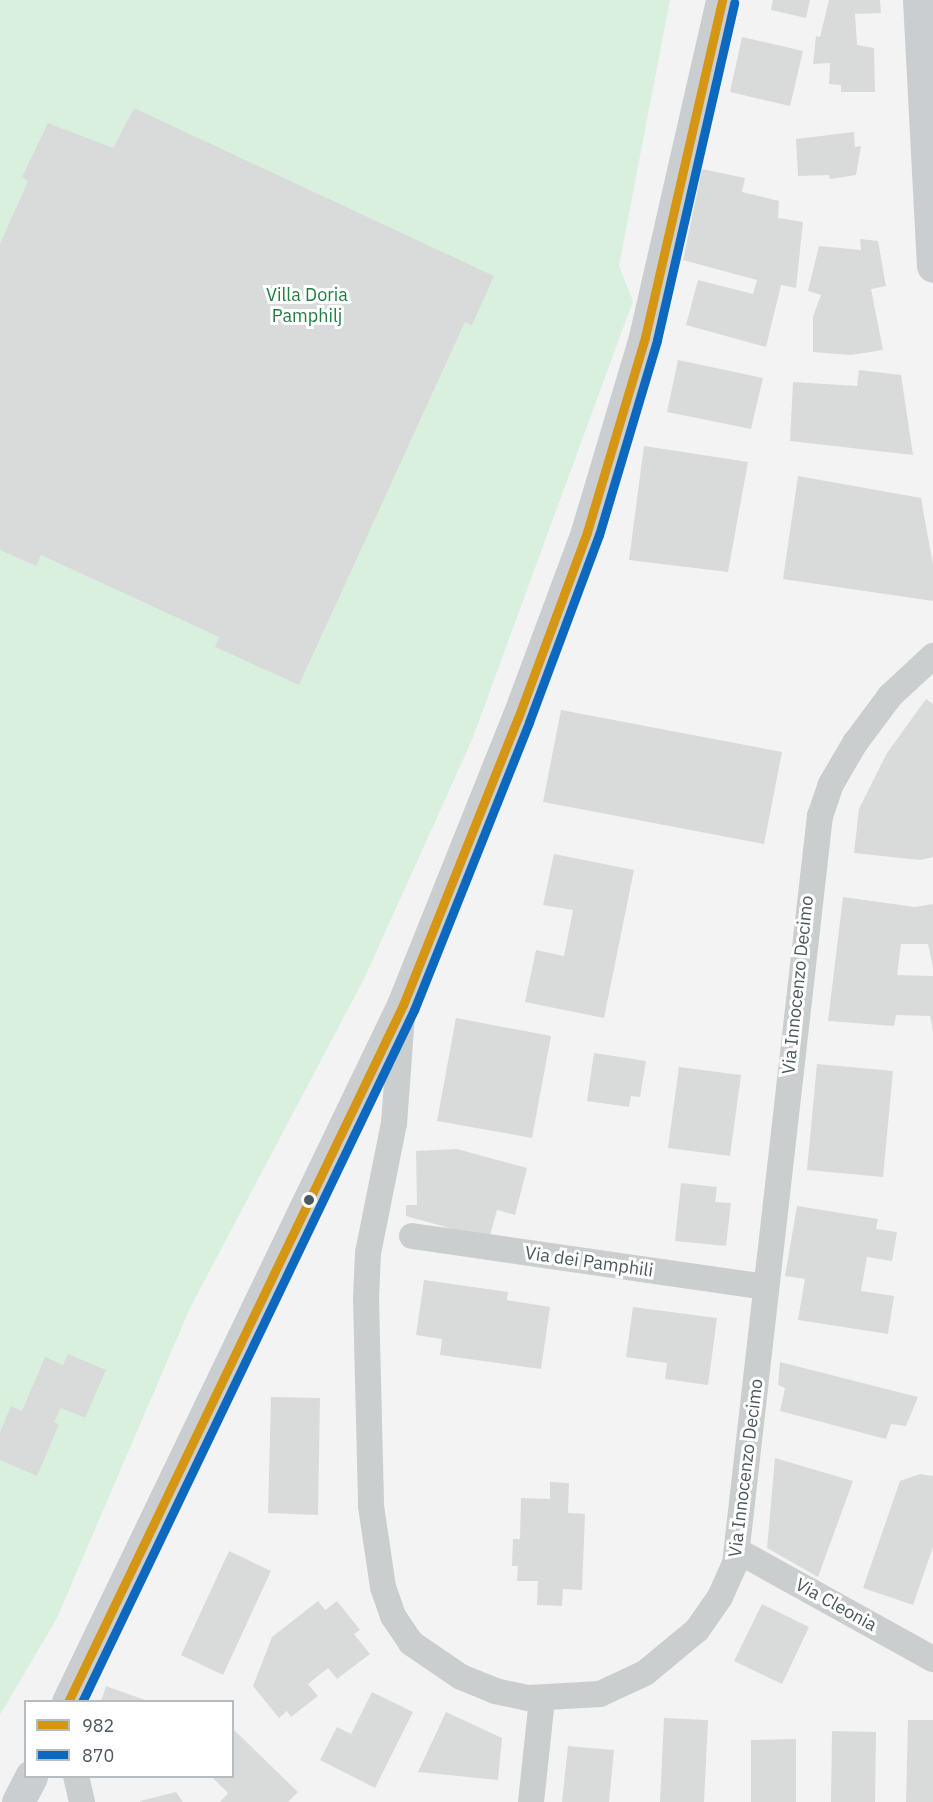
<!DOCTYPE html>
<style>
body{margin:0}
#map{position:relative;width:933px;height:1802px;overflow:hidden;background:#f3f3f3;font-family:"IBM Plex Sans",sans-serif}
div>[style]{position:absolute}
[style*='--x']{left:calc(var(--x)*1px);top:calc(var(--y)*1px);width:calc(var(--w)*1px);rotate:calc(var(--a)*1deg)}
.green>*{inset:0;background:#daf0df}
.building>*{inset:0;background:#d9dbdb}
.street>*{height:26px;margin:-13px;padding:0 13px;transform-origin:13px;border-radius:13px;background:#cbcece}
.secondary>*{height:33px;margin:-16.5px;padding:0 16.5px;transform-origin:16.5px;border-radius:16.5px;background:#cbced0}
.bus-1>*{height:9px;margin:-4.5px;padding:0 4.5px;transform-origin:4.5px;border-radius:4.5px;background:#d59613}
.bus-2>*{height:9px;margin:-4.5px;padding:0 4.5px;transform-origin:4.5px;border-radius:4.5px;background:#0c69bf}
.dots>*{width:16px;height:16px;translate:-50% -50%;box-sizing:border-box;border:3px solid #fff;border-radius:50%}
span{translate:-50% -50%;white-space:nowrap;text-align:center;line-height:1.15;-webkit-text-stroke:6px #fff;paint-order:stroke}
.park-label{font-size:18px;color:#1f7d41}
.street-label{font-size:18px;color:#4b585e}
.legend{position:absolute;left:24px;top:1700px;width:210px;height:78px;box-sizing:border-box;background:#fff;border:2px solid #b7bcbf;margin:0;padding:8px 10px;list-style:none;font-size:18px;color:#4b585e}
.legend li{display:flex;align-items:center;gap:12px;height:30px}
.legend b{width:30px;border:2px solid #b7bcbf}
</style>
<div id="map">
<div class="green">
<i style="clip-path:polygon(0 0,670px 0,619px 266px,633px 301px,472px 740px,364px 979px,190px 1308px,57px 1618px,0 1715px)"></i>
</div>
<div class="building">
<i style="clip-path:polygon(773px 0,810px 0,806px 18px,771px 10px)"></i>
<i style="clip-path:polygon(829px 0,880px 0,881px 13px,855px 14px,857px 45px,874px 48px,875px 92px,841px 92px,841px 85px,829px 84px,830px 63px,813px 64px,816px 36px,820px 37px)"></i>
<i style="clip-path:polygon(742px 37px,803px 51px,790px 106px,730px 92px)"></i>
<i style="clip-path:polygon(134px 108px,494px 276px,472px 325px,465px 322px,299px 685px,215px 647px,219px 637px,41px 555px,36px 566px,0 550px,0 244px,28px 181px,22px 177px,48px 123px,113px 148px)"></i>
<i style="clip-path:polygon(854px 132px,855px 147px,861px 146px,856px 175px,830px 179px,829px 175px,798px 176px,796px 139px)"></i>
<i style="clip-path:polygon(702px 169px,745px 178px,742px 192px,779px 201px,778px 218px,803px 222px,796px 288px,781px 285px,766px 347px,686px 325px,698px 280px,753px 294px,757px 280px,683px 260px)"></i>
<i style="clip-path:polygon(860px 239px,878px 241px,886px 286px,871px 289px,883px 350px,851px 355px,813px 352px,813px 316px,821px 295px,808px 291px,819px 246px,861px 250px)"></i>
<i style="clip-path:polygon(678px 360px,763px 378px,751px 429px,667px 412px)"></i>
<i style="clip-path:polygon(859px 370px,901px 375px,913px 455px,790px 441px,793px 382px,857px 386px)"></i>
<i style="clip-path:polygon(644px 446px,748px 462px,728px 572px,629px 560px)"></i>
<i style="clip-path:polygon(798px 476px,921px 498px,933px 565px,933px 601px,783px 579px)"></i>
<i style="clip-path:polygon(926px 699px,933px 704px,933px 857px,920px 860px,854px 853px,859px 809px,887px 753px)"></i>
<i style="clip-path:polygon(561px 710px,782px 752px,764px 844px,543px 802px)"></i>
<i style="clip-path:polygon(554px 854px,634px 870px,604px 1018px,525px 1002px,536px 950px,564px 956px,573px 910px,543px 905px)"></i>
<i style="clip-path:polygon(843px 897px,915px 907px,933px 904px,933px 968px,928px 944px,901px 944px,897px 975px,933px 976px,933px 1032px,930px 1016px,896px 1015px,894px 1026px,828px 1021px)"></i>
<i style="clip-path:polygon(456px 1018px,551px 1036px,532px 1138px,437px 1121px)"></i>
<i style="clip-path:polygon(594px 1053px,646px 1061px,640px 1097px,631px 1096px,629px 1107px,587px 1101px)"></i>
<i style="clip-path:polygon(817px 1064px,893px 1071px,883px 1177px,807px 1170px)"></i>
<i style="clip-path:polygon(679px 1067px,741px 1075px,730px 1156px,668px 1148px)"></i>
<i style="clip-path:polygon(457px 1149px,527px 1168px,515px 1215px,497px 1210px,489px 1239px,406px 1216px,406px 1205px,417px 1205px,416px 1151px)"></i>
<i style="clip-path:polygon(681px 1183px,717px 1187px,715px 1202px,731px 1203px,726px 1246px,675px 1241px)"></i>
<i style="clip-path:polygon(797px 1206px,878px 1219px,876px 1229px,897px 1232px,892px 1261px,867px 1257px,861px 1291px,894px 1296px,888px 1334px,798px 1320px,805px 1279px,785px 1276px)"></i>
<i style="clip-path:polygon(424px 1280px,508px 1292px,507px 1300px,550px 1307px,541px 1369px,440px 1355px,442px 1339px,416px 1335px)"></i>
<i style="clip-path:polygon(633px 1307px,717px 1318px,708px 1385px,665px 1379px,667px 1363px,626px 1357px)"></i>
<i style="clip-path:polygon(68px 1354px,106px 1370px,85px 1418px,61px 1408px,54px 1422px,59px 1425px,37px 1476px,0 1460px,0 1432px,11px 1406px,22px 1411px,45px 1357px,63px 1365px)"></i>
<i style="clip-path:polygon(780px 1362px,918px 1397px,906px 1426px,891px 1424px,886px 1439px,780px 1411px,785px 1388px,778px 1385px)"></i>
<i style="clip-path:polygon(271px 1397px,320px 1398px,318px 1515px,268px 1513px)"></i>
<i style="clip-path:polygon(775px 1458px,853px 1481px,818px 1577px,767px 1548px)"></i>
<i style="clip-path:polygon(920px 1474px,933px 1476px,933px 1547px,913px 1605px,863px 1588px,900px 1481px)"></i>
<i style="clip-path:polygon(550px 1482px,569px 1483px,568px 1513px,585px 1514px,582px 1590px,563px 1589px,562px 1606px,537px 1605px,538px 1581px,517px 1581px,518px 1566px,512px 1566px,513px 1539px,520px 1539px,521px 1498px,550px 1499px)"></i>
<i style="clip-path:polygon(229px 1551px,271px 1571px,223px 1675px,181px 1655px)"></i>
<i style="clip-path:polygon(318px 1601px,325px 1610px,337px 1601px,360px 1630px,354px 1634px,370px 1654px,337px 1679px,328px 1668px,308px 1684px,318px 1696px,291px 1717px,287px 1711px,279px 1718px,253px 1686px,272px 1637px)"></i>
<i style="clip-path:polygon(762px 1604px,809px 1627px,782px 1684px,734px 1661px)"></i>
<i style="clip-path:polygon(106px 1686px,148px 1701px,148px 1702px,101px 1702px)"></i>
<i style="clip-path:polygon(372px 1692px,413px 1712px,375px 1788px,320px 1760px,337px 1727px,351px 1734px)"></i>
<i style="clip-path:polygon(446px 1712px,502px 1738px,498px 1780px,418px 1772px)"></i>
<i style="clip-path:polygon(664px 1718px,708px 1720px,704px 1802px,660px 1802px)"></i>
<i style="clip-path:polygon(908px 1720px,933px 1720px,933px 1802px,906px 1802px)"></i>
<i style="clip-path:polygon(234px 1730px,298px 1792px,288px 1802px,220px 1802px,228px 1793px,211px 1776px,232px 1776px)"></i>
<i style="clip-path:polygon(832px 1731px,876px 1732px,875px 1802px,831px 1802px)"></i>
<i style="clip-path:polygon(796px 1739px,796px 1802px,751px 1802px,751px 1740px)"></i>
<i style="clip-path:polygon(568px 1746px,614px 1750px,609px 1802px,562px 1802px)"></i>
<i style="clip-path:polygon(176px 1792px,183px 1802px,140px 1802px,140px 1801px)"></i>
</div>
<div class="street">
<i style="--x:402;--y:1015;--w:108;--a:94.2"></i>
<i style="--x:394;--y:1123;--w:133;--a:101.3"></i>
<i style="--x:368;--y:1253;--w:45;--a:92.5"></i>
<i style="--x:366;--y:1298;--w:208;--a:88.6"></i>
<i style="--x:371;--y:1506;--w:82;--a:81.6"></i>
<i style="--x:383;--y:1587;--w:31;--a:71"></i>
<i style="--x:393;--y:1616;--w:32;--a:56"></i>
<i style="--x:411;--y:1643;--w:60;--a:34.2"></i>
<i style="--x:461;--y:1677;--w:37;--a:22"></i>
<i style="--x:495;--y:1691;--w:35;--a:12"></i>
<i style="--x:529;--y:1698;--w:71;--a:-3.2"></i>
<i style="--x:600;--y:1694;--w:50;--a:-25"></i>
<i style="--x:645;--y:1673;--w:67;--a:-39.6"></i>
<i style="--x:697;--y:1630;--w:40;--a:-55.1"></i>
<i style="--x:720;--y:1597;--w:36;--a:-66"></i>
<i style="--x:735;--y:1564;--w:753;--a:-83.52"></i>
<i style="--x:820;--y:816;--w:34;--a:-71"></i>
<i style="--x:831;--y:784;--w:48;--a:-59.7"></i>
<i style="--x:855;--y:743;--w:59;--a:-53.3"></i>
<i style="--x:890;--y:696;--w:59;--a:-42.9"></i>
<i style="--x:412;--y:1236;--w:357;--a:8.2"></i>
<i style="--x:738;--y:1551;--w:223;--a:29"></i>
<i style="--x:76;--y:1776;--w:27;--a:77"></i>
<i style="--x:531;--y:1802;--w:104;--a:-83.9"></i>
</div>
<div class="secondary">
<i style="--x:919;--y:0;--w:266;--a:87"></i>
<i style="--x:68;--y:1702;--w:773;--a:-64.33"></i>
<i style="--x:403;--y:1005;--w:309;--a:-68.2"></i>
<i style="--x:518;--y:718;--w:198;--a:-69.6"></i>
<i style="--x:587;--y:532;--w:203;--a:-73.4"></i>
<i style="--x:645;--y:337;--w:346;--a:-77.1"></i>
<i style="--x:18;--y:1802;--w:29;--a:-63"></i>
</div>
<div class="bus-1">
<i style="--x:68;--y:1702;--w:773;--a:-64.33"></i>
<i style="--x:403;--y:1005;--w:309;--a:-68.2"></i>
<i style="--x:518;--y:718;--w:198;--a:-69.6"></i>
<i style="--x:587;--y:532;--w:203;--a:-73.4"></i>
<i style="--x:645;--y:337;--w:346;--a:-77.1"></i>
</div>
<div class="bus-2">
<i style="--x:82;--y:1702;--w:768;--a:-64.37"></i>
<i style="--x:414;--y:1010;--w:310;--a:-68.2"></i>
<i style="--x:529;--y:722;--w:200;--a:-69.5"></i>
<i style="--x:599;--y:535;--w:203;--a:-73.4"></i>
<i style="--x:657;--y:340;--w:346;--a:-77.1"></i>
</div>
<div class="dots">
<i style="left:309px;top:1200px;background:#4b585e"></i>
</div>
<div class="park-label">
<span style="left:307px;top:306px">Villa Doria<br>Pamphilj</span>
</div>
<div class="street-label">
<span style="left:798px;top:985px;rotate:-84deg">Via Innocenzo Decimo</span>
<span style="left:589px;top:1262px;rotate:8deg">Via dei Pamphili</span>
<span style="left:746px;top:1468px;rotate:-83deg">Via Innocenzo Decimo</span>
<span style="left:836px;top:1605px;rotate:29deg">Via Cleonia</span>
</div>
<ul class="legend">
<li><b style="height:8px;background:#d59613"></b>982</li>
<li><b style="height:8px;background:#0c69bf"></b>870</li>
</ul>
</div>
